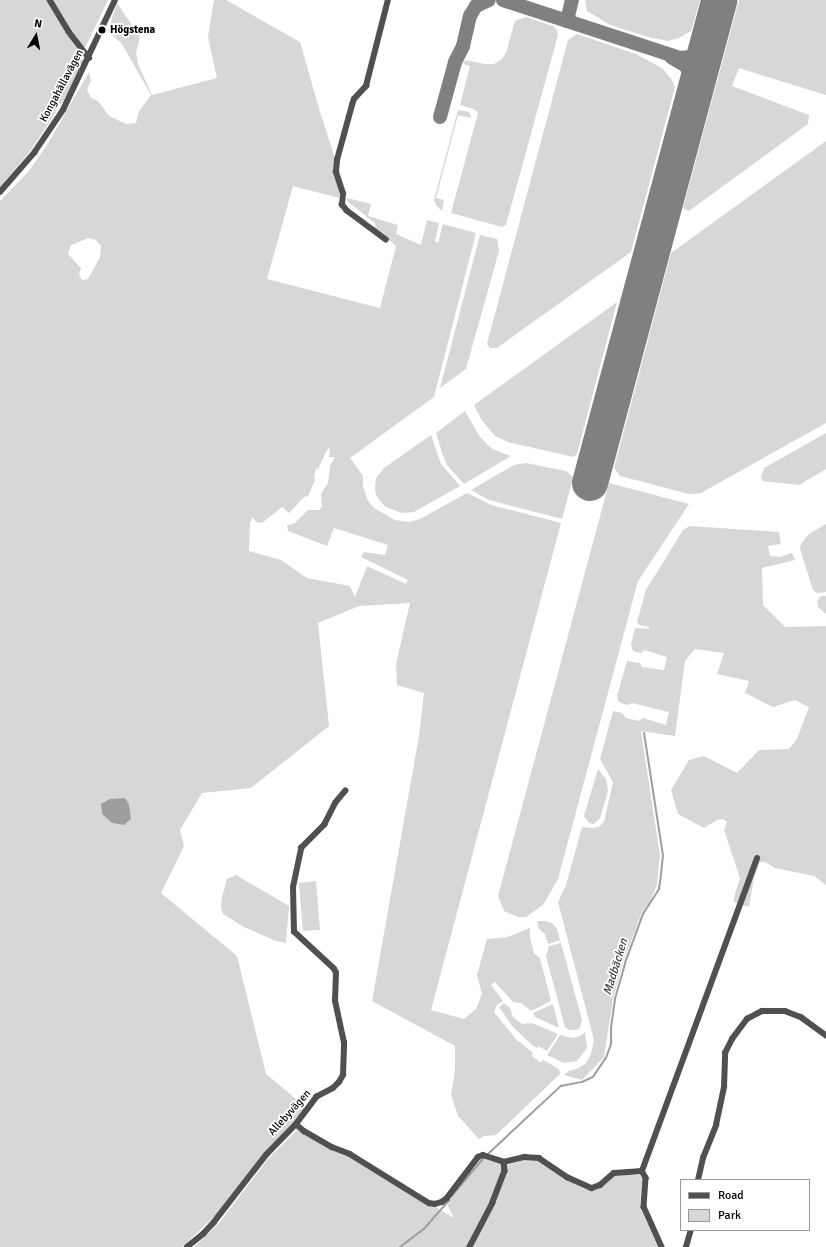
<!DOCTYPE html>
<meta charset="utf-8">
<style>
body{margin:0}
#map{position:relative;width:826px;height:1247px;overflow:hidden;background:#fff;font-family:Signika,sans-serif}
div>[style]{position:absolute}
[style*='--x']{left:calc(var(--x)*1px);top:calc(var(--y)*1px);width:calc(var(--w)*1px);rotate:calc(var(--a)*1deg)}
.green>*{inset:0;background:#d7d7d7}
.water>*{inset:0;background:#9e9e9e}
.stream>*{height:1.5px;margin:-0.75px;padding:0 0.75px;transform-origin:0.75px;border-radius:0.75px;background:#9e9e9e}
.taxiway>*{height:14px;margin:-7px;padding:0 7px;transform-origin:7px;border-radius:7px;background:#808080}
.runway>*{height:36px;margin:-18px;padding:0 18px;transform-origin:18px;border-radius:18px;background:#808080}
.minor>*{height:5.5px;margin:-2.75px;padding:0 2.75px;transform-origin:2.75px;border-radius:2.75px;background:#505050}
.dots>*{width:11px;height:11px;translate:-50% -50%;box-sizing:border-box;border:2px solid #fff;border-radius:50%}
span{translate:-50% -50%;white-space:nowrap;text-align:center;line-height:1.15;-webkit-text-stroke:3.5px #fff;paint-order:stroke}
.poi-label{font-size:11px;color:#000;font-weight:700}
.left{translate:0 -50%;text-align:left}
.street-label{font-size:11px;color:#000}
.water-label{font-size:12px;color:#3f3f3f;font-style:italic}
.legend{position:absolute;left:680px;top:1179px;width:130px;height:52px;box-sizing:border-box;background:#fff;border:1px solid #999;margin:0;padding:5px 7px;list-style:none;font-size:12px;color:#000}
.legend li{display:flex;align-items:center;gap:8px;height:20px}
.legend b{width:20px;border:1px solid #999}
.north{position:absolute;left:16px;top:16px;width:40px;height:40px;-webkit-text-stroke:3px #fff;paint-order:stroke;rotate:10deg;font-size:11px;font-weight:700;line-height:16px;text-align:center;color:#000}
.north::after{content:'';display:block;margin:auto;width:14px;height:18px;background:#000;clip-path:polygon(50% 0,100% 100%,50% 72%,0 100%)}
</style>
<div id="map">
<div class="green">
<i style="clip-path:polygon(0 0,108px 0,86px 46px,80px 51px,83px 62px,67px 95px,31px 150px,0 187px)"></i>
<i style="clip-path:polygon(evenodd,214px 0,226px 0,300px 42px,320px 112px,347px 195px,339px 193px,339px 198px,293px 186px,267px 279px,380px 308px,396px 246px,374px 228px,376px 224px,347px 201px,347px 198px,371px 204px,368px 216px,398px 225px,396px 234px,421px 245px,427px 220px,439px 223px,435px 241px,438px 243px,443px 224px,476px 233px,434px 397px,350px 458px,363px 476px,363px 486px,368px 501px,374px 508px,395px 520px,409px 522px,420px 519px,467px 493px,491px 505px,561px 523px,431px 1010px,464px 1019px,476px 1009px,482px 994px,477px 975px,487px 939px,508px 937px,530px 928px,530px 938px,534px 953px,540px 958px,551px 1001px,531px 1011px,521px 1003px,513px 1002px,495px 982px,491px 985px,503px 1001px,497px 1005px,494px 1012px,516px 1039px,533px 1053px,532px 1056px,541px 1063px,543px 1060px,559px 1069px,560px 1074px,496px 1135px,484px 1136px,479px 1139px,458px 1116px,451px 1095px,455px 1070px,455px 1046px,372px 1001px,419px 736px,424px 693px,397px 685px,396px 664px,410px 603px,359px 606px,318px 623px,329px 726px,251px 788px,202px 793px,180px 830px,184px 846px,161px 893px,237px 956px,266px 1074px,302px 1104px,305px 1109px,262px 1156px,223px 1208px,182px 1247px,0 1247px,0 201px,28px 172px,47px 145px,89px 72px,91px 80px,87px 90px,91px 98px,98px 101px,109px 116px,126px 124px,136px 123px,139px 111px,151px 95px,122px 44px,108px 31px,117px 3px,140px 37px,136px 53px,138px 64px,152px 95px,217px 78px,208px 37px,214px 0,89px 238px,96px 240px,101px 246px,100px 257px,88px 279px,82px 280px,79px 275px,81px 268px,68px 254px,71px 245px,89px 238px,214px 0,330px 448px,329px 457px,335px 457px,330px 466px,328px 483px,321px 494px,322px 507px,319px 510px,308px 510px,294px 524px,287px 525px,288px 531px,327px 546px,334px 528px,388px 545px,385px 555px,364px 552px,361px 557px,408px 580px,406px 584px,367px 566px,355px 597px,350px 586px,307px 578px,281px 560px,249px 551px,250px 523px,253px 517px,256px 522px,262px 523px,282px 507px,289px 513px,304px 497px,308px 496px,315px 480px,314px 477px,316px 468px,318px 469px,327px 450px,330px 448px)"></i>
<i style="clip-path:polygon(585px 0,700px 0,691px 31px,679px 38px,668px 41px,652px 38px,610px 25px,587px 11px)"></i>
<i style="clip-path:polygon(739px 0,826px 0,826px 95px,739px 68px,732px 86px,809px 115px,808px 124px,689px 211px,683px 208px)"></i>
<i style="clip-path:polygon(526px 17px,553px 26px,557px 30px,558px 35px,506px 225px,502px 227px,451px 213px,478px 113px,474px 109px,460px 105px,470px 66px,463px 64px,465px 60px,485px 64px,494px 64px,501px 60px,506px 53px,515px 21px)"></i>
<i style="clip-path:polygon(577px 34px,636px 54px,662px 68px,672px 80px,675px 87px,631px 252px,497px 348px,490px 348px,487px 344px,568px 40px)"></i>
<i style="clip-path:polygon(458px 110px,469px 112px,471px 118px,458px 115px,436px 198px,444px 200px,442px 211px,436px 205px,434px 200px)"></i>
<i style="clip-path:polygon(826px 141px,826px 423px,701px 493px,689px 494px,620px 476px,614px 468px,671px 253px)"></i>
<i style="clip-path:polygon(480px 235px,497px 239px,499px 251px,466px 369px,440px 388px)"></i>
<i style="clip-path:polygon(617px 302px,577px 454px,573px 457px,508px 442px,495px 436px,481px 419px,474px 405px)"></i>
<i style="clip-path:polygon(465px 411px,480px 437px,492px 449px,511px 456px,464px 484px,447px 465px,443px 456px,436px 433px)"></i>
<i style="clip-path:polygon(826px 433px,826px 469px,799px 485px,763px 481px,761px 478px,764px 468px)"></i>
<i style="clip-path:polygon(431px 435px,441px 464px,460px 486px,414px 512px,402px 513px,386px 507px,379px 500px,376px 495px,375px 489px,376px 478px,384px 468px)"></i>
<i style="clip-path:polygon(526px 463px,566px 471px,570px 474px,573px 478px,562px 519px,489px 500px,471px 490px,514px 465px)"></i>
<i style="clip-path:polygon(609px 483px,689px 504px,638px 581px,558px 879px,543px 905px,526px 917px,518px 917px,504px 911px,498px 896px)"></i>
<i style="clip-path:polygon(826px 524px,826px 592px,817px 593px,813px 590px,800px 549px,801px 544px,809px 534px)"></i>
<i style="clip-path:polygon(690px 526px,779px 532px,781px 544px,768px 546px,770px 556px,780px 557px,792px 553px,795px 560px,762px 568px,763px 605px,785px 627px,826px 626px,826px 885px,814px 876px,775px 868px,765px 862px,760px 862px,754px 877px,749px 907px,734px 902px,734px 897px,740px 878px,724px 830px,727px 822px,723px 819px,717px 820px,704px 828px,678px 814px,671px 790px,689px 760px,704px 756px,737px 773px,759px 750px,789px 749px,797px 739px,809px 707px,795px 700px,773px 707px,745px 693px,749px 681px,717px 674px,724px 653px,695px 649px,685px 661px,675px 736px,641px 731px,660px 855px,657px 885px,650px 901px,642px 912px,623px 962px,613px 999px,604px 1057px,582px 1080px,564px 1075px,569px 1071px,579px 1068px,586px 1063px,591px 1054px,594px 1040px,558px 902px,566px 885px,582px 827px,594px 828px,600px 826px,604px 822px,613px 782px,600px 759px,613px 711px,622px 713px,626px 718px,639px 721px,643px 718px,666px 725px,669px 712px,632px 703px,627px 705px,619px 702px,617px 696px,627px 661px,640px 663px,642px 667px,664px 670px,667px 657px,644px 650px,642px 653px,633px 651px,631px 645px,635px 628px,649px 629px,649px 627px,639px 625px,637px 622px,646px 590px,683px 530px)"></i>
<i style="clip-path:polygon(821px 596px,826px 596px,826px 614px,818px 607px,817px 601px)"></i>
<i style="clip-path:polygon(598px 769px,606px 779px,608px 791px,600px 818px,594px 824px,589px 823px,584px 816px)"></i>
<i style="clip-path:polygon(236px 875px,289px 906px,286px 943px,276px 941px,244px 927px,223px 914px,221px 907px,222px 897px,227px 879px)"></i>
<i style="clip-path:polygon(316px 881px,320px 930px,303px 931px,299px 883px)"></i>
<i style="clip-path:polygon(537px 921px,545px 921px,552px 923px,557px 929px,560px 940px,548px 944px,545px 934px,539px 929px)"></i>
<i style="clip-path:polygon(561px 943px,582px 1020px,580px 1028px,576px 1030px,569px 1030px,565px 1027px,546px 956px,549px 946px)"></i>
<i style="clip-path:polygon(504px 1003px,510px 1008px,513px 1017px,522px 1024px,532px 1023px,558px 1034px,547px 1051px,538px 1046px,537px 1048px,532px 1045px,513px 1027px,499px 1007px)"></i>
<i style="clip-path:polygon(553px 1004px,559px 1028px,535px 1017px,533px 1013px)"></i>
<i style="clip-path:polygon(585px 1032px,587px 1048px,577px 1061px,564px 1063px,547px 1055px,560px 1035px,573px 1038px,580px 1036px)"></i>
<i style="clip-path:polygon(297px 1130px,331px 1149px,349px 1156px,454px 1218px,447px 1204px,480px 1159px,483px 1157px,503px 1164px,505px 1166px,523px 1160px,536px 1159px,582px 1188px,593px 1191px,600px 1188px,615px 1175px,640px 1175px,642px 1179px,640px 1208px,658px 1247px,194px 1247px,219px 1223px,268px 1159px)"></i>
</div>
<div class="water">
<i style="clip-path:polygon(123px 798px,126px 799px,129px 805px,131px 819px,124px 825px,112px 823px,102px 814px,101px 804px,110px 799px)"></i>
</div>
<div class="stream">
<i style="--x:488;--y:1154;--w:100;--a:-43"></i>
<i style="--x:561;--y:1086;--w:21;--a:-11"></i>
<i style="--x:582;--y:1082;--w:12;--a:-24"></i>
<i style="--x:593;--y:1077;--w:23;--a:-56"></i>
<i style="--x:606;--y:1058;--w:15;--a:-70"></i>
<i style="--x:611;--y:1044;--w:16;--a:-90"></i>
<i style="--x:611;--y:1028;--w:29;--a:-82"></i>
<i style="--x:615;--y:999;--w:37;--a:-74"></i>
<i style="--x:625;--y:963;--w:52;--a:-69.8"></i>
<i style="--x:643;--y:914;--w:30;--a:-57"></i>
<i style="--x:659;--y:889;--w:15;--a:-82"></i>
<i style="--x:661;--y:874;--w:18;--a:-84"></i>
<i style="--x:663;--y:856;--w:124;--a:-98.8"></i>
<i style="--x:451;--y:1197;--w:50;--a:-49.9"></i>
<i style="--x:400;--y:1247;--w:31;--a:-37"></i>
<i style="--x:425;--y:1228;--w:37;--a:-49"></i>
</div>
<div class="taxiway">
<i style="--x:503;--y:0;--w:186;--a:18.1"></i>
<i style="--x:680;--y:58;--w:10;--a:-6"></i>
<i style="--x:690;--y:57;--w:16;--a:-35"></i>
<i style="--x:703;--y:48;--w:51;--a:-71.6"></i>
<i style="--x:567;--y:21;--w:22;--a:-77"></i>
<i style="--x:671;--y:57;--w:17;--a:31"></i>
<i style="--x:686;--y:66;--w:19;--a:65"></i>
<i style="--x:694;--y:83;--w:57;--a:102.1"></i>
<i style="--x:440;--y:117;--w:57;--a:-74.7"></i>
<i style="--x:455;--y:62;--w:18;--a:-63"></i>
<i style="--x:463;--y:46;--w:31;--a:-77"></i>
<i style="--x:470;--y:16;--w:12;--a:-59"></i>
<i style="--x:476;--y:6;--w:14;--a:-25"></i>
</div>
<div class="runway">
<i style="--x:590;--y:483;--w:500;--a:-75"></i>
</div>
<div class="minor">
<i style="--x:50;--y:0;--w:37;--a:59"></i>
<i style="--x:69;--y:32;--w:33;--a:52"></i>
<i style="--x:0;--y:192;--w:52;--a:-48.9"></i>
<i style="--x:34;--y:153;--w:52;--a:-56"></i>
<i style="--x:63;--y:110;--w:122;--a:-64.7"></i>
<i style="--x:386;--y:240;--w:49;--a:-143.4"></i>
<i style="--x:347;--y:211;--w:8;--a:-130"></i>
<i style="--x:342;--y:205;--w:11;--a:-85"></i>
<i style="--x:343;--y:194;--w:23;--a:-108"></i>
<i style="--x:336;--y:172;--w:12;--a:-85"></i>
<i style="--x:337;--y:160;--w:57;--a:-74.7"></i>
<i style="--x:352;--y:105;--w:6;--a:-72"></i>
<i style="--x:354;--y:99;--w:18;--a:-47"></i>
<i style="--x:366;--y:86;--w:89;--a:-75.7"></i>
<i style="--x:296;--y:1124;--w:11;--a:41"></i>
<i style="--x:304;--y:1131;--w:32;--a:30"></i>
<i style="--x:332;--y:1147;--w:19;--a:21"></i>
<i style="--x:350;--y:1154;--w:93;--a:31.8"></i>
<i style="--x:429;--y:1203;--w:6;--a:9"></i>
<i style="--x:435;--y:1204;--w:7;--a:-16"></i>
<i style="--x:442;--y:1202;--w:6;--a:-39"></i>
<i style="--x:447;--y:1198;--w:51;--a:-52.9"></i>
<i style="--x:478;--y:1157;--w:5;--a:-22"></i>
<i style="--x:483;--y:1155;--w:22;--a:18"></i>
<i style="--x:504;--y:1162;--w:9;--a:84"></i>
<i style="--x:505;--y:1171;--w:34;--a:111"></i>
<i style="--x:493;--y:1203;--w:50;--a:117.6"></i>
<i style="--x:504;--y:1162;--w:21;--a:-14"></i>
<i style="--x:524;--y:1157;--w:15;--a:4"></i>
<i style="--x:539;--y:1158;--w:34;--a:34"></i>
<i style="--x:567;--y:1177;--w:27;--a:24"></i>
<i style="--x:592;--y:1188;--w:9;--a:-21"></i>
<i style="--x:600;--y:1185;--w:18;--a:-41"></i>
<i style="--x:614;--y:1173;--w:28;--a:-4"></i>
<i style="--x:642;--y:1171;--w:8;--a:60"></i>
<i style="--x:646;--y:1178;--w:29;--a:94"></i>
<i style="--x:644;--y:1207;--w:44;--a:65.8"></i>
<i style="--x:642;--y:1171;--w:333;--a:-69.8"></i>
<i style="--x:698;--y:1180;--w:23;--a:-77"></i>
<i style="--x:703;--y:1158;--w:35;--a:-68"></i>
<i style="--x:716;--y:1125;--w:39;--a:-78"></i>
<i style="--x:724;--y:1087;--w:34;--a:-88"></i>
<i style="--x:725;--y:1053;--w:16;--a:-63"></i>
<i style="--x:732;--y:1039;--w:25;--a:-53"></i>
<i style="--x:747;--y:1019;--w:17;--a:-28"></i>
<i style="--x:762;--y:1011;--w:23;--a:0"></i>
<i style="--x:785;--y:1011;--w:17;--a:21"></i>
<i style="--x:801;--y:1017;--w:31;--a:36"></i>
<i style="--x:187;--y:1247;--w:21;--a:-39"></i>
<i style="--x:203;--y:1234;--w:16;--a:-47"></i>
<i style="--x:214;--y:1222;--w:85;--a:-52.2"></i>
<i style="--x:266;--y:1155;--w:43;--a:-45.9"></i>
<i style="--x:296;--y:1124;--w:34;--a:-53"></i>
<i style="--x:316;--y:1097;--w:19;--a:-28"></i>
<i style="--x:333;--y:1088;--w:8;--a:-45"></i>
<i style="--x:339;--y:1082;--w:8;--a:-60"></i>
<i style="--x:343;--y:1075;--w:32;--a:-88"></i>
<i style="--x:344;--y:1043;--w:43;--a:-102.1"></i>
<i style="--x:335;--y:1001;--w:28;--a:-88"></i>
<i style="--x:336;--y:973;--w:4;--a:-117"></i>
<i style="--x:334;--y:969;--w:54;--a:-137.2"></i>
<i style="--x:294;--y:932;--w:45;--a:-91.3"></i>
<i style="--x:293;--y:887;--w:40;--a:-78"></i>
<i style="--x:301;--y:848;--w:33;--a:-45"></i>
<i style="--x:324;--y:825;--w:25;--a:-63"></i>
<i style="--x:335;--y:803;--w:16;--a:-50"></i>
<i style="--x:686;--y:1247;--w:18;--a:-74"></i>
</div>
<div class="dots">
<i style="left:102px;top:30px;background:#000"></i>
</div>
<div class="poi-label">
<span class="left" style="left:110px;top:30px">Högstena</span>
</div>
<div class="street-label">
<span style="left:62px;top:86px;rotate:-62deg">Kongahällavägen</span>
<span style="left:290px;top:1113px;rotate:-48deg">Allebyvägen</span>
</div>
<div class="water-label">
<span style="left:616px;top:967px;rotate:-73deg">Madbäcken</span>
</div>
<ul class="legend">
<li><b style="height:5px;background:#505050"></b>Road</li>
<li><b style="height:11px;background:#d7d7d7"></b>Park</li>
</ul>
<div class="north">N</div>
</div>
